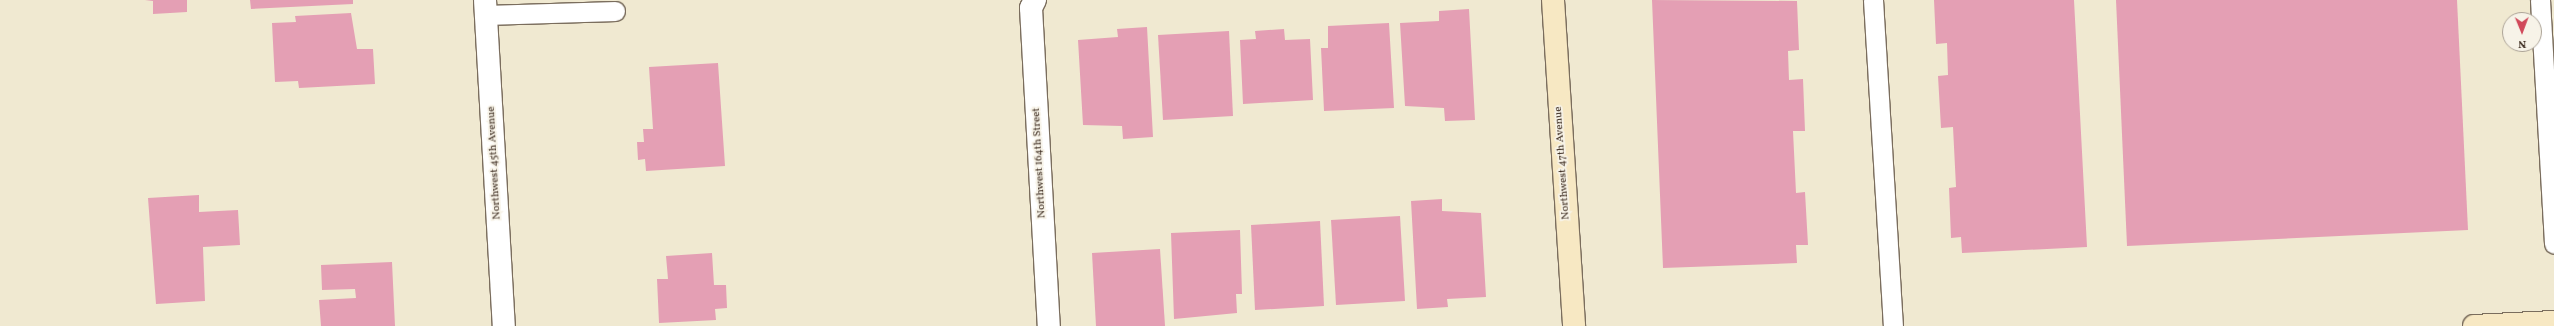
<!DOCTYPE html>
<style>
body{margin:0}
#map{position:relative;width:2554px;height:326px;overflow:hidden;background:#f0e9d1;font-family:Vollkorn,serif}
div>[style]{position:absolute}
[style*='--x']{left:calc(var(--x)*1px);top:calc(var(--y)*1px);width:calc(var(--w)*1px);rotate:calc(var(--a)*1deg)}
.building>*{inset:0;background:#e49fb4}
.roads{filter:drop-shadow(1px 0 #7a6d5d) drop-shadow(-1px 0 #7a6d5d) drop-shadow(0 1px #7a6d5d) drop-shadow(0 -1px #7a6d5d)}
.lane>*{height:19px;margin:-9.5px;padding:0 9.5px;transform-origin:9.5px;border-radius:9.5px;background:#fff}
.street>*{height:22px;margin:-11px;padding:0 11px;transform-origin:11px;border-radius:11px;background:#fff}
.secondary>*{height:22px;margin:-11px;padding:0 11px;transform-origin:11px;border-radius:11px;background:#f7e8c3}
span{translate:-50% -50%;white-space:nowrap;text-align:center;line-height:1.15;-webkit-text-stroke:3.5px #f7f3e8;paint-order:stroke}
.street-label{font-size:11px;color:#3b2a1e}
.north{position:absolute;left:2502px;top:12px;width:40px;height:40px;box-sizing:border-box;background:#f7f3e8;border:1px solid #aca397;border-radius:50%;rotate:179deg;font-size:11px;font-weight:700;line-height:16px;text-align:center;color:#3b2a1e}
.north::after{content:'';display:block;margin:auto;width:14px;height:18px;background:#d1495b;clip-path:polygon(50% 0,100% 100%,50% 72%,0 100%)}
</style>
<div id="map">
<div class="building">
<i style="clip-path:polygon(145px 0,187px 0,187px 12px,153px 14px,153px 1px)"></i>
<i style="clip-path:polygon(250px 0,353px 0,353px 4px,251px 9px)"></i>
<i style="clip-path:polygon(1652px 0,1797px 1px,1799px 50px,1788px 51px,1789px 80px,1803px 79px,1805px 131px,1793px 131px,1796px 193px,1805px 192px,1808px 245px,1796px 245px,1797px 263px,1663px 268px)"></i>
<i style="clip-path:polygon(1934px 0,2074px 0,2087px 247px,1962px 253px,1961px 237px,1951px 238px,1949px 188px,1956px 187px,1953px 127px,1941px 128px,1938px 76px,1948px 75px,1947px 43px,1936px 44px)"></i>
<i style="clip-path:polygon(2116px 0,2457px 0,2468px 230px,2127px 246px)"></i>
<i style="clip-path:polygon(1469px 9px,1475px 120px,1445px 121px,1444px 108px,1405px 106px,1400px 23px,1439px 21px,1439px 11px)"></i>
<i style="clip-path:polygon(351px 13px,357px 49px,373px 49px,375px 84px,299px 88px,298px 81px,275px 82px,272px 23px,296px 22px,295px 16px)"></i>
<i style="clip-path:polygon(1389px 23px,1394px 108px,1324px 111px,1321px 48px,1328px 48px,1328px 26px)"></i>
<i style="clip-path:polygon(1147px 27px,1153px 137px,1123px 139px,1122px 126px,1083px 125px,1078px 40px,1118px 37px,1117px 29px)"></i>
<i style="clip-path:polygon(1284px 29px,1285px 40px,1310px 39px,1313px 100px,1243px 104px,1240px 40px,1256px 39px,1255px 31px)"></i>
<i style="clip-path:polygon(1229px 31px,1233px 116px,1163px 120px,1158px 35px)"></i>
<i style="clip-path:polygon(718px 63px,725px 166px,646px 171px,645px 159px,638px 160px,637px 142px,644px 142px,643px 129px,653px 129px,649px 67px)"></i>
<i style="clip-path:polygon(199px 195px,199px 212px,238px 210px,240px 245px,203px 247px,205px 301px,156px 304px,148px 198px)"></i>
<i style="clip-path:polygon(1442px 199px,1442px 211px,1481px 213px,1486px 297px,1447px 299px,1448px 307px,1417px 309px,1411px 201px)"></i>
<i style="clip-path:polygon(1400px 216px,1405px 301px,1336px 305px,1331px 220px)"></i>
<i style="clip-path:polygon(1320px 221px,1324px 306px,1255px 310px,1251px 225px)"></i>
<i style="clip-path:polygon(1240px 230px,1242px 294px,1236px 294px,1237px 313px,1174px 319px,1171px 233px)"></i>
<i style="clip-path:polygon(1160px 249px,1165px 326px,1096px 326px,1092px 253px)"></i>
<i style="clip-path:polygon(712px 253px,714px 285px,726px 285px,727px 308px,715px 309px,716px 320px,659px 323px,657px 279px,668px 279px,666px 256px)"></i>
<i style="clip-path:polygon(392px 262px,395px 326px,321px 326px,319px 300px,356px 298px,355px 289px,322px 290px,321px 265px)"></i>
</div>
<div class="roads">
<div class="lane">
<i style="--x:1873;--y:0;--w:327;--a:86.5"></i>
<i style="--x:2540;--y:0;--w:244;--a:86.7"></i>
<i style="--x:486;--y:15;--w:129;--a:-1.8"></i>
</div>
<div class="street">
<i style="--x:485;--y:0;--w:327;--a:86.7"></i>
<i style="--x:1035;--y:0;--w:9;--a:117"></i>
<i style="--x:1031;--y:8;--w:319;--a:86.8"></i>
</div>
<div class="secondary">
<i style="--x:1553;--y:0;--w:327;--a:86.3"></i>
<i style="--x:2474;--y:326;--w:80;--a:-2.9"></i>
</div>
</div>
<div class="street-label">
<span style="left:495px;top:163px;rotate:-93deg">Northwest 45th Avenue</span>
<span style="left:1040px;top:163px;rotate:-93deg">Northwest 164th Street</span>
<span style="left:1563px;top:163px;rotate:-94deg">Northwest 47th Avenue</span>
</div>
<div class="north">N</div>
</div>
